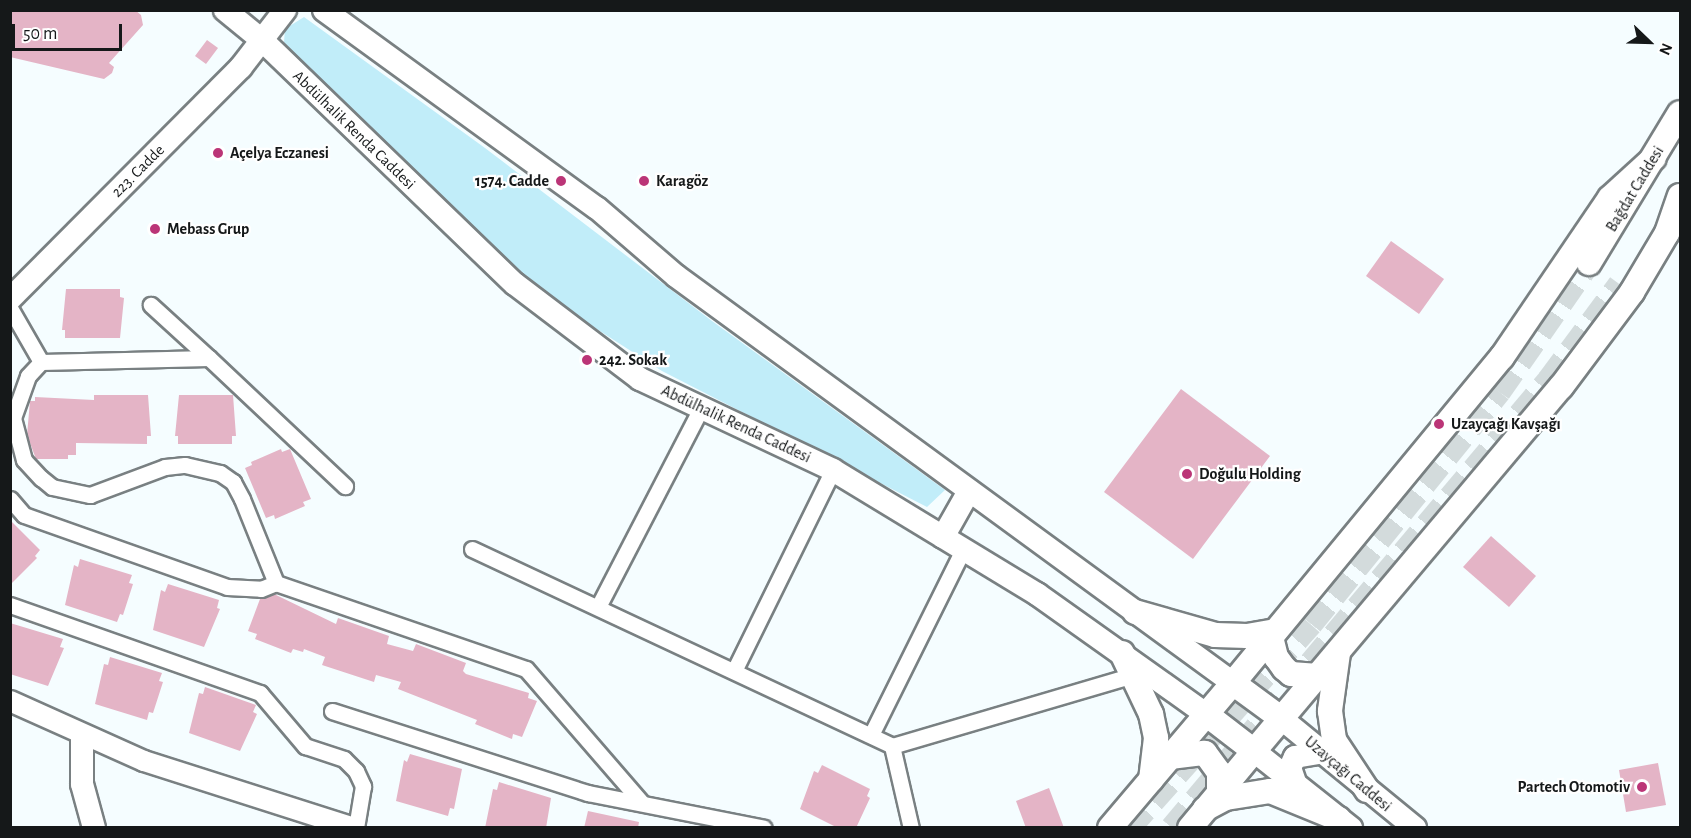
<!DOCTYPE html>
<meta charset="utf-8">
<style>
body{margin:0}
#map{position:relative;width:1691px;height:838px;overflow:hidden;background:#f5fdff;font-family:"Alegreya Sans",sans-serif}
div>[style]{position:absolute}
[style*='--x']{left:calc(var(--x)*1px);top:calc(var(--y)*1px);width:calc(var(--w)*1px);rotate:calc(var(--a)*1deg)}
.green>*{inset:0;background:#c1edf9}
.building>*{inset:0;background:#e4b4c6}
.primary-tunnel>*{height:24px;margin-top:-12px;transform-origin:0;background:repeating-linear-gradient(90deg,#d3dbdc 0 24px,transparent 0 36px)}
.roads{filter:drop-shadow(2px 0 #798082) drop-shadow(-2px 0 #798082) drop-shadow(0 2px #798082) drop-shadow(0 -2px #798082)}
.minor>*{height:15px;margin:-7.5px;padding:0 7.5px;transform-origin:7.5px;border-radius:7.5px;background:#fff}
.tertiary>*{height:20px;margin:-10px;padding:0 10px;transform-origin:10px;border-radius:10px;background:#fff}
.secondary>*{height:22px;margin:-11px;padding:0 11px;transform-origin:11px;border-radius:11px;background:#fff}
.primary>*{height:24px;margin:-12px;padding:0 12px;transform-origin:12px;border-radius:12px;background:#fff}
.dots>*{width:16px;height:16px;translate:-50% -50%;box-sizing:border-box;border:3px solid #fff;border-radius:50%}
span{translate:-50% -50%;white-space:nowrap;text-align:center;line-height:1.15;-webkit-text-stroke:4.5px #fff;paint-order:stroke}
.street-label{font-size:16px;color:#151819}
.poi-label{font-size:16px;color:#151819;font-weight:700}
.left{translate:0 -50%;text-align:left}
.right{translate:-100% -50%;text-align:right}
.frame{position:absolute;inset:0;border:12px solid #151819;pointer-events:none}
.north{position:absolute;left:1619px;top:12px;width:60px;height:60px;-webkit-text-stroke:4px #fff;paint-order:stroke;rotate:113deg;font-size:16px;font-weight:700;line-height:24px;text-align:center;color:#151819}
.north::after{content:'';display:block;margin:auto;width:21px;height:27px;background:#151819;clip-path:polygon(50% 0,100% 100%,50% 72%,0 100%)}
.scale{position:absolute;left:12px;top:24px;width:110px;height:27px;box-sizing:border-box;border:3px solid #151819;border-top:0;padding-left:8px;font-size:18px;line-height:21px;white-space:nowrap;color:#151819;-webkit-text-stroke:4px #fff;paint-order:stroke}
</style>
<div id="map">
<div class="green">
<i style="clip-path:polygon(304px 17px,485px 148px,712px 321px,945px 490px,927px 507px,662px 371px,575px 315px,504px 258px,366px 130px,284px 42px,285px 29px)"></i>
</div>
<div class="building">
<i style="clip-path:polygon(10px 10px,135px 10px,141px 15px,143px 25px,109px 63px,114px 67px,112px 73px,104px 79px,10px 57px)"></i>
<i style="clip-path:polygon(207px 40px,218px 48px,206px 64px,195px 56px)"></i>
<i style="clip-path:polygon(1391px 241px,1444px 279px,1419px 314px,1366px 276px)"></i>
<i style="clip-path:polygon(66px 289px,120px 289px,120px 297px,124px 298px,120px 338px,65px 338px,65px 330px,62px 330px)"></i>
<i style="clip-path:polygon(1181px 389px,1270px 456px,1193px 559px,1104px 492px)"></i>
<i style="clip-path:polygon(94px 395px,148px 395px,151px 436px,147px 436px,147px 444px,76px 443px,76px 455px,68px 455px,68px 459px,36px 459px,27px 435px,30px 401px,35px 401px,35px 397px,94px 400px)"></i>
<i style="clip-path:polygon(179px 395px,233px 395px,236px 436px,232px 436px,232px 444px,178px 444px,178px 436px,175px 436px)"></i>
<i style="clip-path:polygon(281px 449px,282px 452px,290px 449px,311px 499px,303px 502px,305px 506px,275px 519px,274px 515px,266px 518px,245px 468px,252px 465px,251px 462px)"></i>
<i style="clip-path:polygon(10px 520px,40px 550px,35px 556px,37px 558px,10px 585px)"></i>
<i style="clip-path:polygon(1491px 536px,1536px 576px,1509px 607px,1463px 567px)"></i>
<i style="clip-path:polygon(80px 559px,132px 575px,129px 583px,133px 584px,123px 615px,120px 614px,117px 622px,65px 605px,74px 565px,78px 567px)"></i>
<i style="clip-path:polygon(168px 584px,219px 600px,217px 608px,220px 609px,204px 647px,153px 630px,161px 590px,165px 592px)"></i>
<i style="clip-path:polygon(274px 594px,336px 624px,338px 618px,389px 636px,387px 644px,413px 651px,416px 644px,466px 663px,463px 671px,466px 674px,529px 693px,528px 698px,537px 701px,522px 737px,513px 734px,512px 739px,475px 724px,477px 720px,398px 689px,401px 682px,376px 675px,374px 682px,322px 665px,325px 657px,304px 649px,303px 652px,293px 649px,291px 653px,255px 639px,257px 634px,248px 631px,260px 599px)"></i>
<i style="clip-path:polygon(10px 623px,63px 639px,60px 647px,64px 648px,48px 686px,10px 674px)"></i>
<i style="clip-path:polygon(110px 657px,162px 673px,159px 681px,163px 682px,153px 713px,149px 712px,147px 720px,95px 704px,104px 664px,108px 665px)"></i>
<i style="clip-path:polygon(205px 687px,256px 705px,253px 712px,257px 714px,240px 751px,189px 733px,199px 693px,203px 694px)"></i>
<i style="clip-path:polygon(410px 754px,462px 769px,454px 809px,450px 808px,448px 816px,396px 801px,404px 760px,407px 762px)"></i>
<i style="clip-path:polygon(1658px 763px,1666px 805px,1626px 812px,1619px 770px)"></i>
<i style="clip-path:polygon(822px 765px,870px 789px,867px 796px,870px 798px,856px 828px,838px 828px,800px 809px,814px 771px,818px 773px)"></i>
<i style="clip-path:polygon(499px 782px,551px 798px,546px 828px,485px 828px,493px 789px,497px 790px)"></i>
<i style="clip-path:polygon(1049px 788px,1064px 828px,1026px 828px,1016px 801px)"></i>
<i style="clip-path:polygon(588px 811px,639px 822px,638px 828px,584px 828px)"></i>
</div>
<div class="primary-tunnel">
<i style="--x:1129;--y:828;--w:273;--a:-48.3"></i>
<i style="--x:1311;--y:624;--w:299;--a:-51"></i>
<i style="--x:1499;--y:392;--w:157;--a:-55.1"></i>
<i style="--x:1172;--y:828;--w:586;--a:-49.92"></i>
<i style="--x:1549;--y:380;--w:119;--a:-53.5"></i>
</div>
<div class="roads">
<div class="minor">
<i style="--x:10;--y:308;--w:62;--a:60.1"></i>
<i style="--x:41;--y:362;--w:168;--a:-1.4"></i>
<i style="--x:209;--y:358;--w:79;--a:-137.6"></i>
<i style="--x:209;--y:358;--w:187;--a:43.3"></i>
<i style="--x:41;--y:362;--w:19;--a:133"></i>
<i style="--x:28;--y:376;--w:45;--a:109.7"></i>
<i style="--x:13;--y:418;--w:43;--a:75.3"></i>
<i style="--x:24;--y:460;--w:25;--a:47"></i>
<i style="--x:41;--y:478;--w:14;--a:39"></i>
<i style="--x:52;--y:487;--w:39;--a:12"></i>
<i style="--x:90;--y:495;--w:80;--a:-20.5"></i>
<i style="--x:165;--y:467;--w:20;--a:-6"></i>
<i style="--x:185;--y:465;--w:36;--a:13"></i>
<i style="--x:220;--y:473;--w:16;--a:35"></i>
<i style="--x:233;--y:482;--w:19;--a:62"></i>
<i style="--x:242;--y:499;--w:91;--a:68"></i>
<i style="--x:10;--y:499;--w:21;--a:49"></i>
<i style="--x:24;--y:515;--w:215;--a:19.5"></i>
<i style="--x:227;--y:587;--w:34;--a:3"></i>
<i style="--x:261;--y:589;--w:16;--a:-22"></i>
<i style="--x:276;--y:583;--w:264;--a:19"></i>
<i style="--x:526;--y:669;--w:177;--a:49.1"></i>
<i style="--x:472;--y:549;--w:464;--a:25.1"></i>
<i style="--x:892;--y:746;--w:84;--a:77"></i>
<i style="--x:10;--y:605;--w:265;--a:19.4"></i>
<i style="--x:260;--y:693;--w:70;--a:49.7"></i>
<i style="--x:305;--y:746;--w:41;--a:18.4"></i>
<i style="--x:344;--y:759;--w:17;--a:45"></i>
<i style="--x:356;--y:771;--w:17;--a:65"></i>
<i style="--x:363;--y:786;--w:43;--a:99.5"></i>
<i style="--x:598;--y:607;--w:224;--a:-62.6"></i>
<i style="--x:734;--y:671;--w:224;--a:-63.8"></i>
<i style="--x:332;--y:711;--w:269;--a:17.8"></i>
<i style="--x:588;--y:793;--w:179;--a:11.2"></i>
<i style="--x:871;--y:735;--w:207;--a:-63.6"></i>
<i style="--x:892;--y:746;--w:252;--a:-16.4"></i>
</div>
<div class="tertiary">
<i style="--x:10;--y:701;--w:147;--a:24.1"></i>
<i style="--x:144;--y:761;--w:220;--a:17.7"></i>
</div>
<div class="secondary">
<i style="--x:225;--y:10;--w:49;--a:39.2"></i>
<i style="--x:263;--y:41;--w:350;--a:44"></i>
<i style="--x:515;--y:284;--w:157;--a:37.2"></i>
<i style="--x:640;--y:379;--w:213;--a:25.2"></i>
<i style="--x:833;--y:470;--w:239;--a:31.3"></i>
<i style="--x:1037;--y:594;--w:207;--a:35.4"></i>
<i style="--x:324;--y:10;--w:337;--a:36"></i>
<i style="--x:597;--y:208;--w:104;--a:40.7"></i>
<i style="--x:676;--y:276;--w:690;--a:36.16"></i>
<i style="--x:10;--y:299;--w:327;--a:-45.1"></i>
<i style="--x:241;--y:67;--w:72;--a:-52.3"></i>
<i style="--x:943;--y:537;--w:53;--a:-60.5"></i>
<i style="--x:1282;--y:719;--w:172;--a:39.3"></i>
<i style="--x:82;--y:736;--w:48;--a:90"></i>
<i style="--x:82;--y:784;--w:46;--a:74.7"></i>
<i style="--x:1254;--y:751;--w:124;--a:38.4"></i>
<i style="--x:1296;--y:785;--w:18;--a:-109"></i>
<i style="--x:1290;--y:768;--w:12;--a:-66"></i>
<i style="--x:1295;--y:757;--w:27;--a:-10"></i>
</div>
<div class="primary">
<i style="--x:1589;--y:263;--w:175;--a:-58.8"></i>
<i style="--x:1135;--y:612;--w:83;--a:16"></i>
<i style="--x:1215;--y:635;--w:32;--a:2"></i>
<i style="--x:1247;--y:636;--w:29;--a:-10"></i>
<i style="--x:1271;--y:637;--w:21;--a:76"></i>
<i style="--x:1276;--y:657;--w:14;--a:54"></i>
<i style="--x:1284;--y:668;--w:9;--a:41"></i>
<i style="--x:1291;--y:674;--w:27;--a:4"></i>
<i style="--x:1122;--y:653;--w:68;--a:64.6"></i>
<i style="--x:1151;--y:714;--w:25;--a:78"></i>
<i style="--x:1156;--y:738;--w:42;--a:96.8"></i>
<i style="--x:1338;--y:653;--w:59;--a:97.9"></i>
<i style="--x:1330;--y:711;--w:29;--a:82"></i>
<i style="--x:1334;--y:740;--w:60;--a:56.6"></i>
<i style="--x:1233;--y:683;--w:423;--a:-50.5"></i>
<i style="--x:1502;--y:357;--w:192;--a:-55.8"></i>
<i style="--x:1610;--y:198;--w:59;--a:-42.3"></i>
<i style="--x:1206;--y:714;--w:61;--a:37.6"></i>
<i style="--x:1254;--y:751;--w:476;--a:-49.9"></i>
<i style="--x:1561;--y:387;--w:119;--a:-53.2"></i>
<i style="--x:1632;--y:292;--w:69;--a:-59.3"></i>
<i style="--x:1667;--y:233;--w:39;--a:-71"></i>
<i style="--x:1170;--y:757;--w:35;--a:-7"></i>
<i style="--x:1205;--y:753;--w:24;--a:54"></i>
<i style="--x:1219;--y:772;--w:21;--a:90"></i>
<i style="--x:1205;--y:809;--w:24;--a:-28"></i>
<i style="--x:1226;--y:798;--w:45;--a:-9"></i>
<i style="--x:1270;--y:791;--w:74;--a:22.1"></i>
<i style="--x:1110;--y:828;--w:190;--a:-49.7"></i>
<i style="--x:1233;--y:683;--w:61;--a:36.3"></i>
<i style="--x:1190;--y:828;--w:100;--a:-50.3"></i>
</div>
</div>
<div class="dots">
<i style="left:218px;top:153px;background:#bb3577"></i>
<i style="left:561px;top:181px;background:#bb3577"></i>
<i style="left:644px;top:181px;background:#bb3577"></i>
<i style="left:155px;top:229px;background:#bb3577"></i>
<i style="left:587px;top:360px;background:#bb3577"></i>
<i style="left:1439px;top:424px;background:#bb3577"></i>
<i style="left:1187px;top:474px;background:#bb3577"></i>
<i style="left:1642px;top:787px;background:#bb3577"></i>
</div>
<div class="street-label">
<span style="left:354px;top:130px;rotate:44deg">Abdülhalik Renda Caddesi</span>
<span style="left:138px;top:171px;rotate:-45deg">223. Cadde</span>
<span style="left:1635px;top:189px;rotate:-59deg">Bağdat Caddesi</span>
<span style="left:736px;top:424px;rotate:25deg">Abdülhalik Renda Caddesi</span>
<span style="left:1348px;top:774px;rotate:40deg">Uzayçağı Caddesi</span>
</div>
<div class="poi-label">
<span class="left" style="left:230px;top:153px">Açelya Eczanesi</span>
<span class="right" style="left:549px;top:181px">1574. Cadde</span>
<span class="left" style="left:656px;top:181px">Karagöz</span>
<span class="left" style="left:167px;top:229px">Mebass Grup</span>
<span class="left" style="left:599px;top:360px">242. Sokak</span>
<span class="left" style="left:1451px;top:424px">Uzayçağı Kavşağı</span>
<span class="left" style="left:1199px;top:474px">Doğulu Holding</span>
<span class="right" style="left:1630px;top:787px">Partech Otomotiv</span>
</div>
<div class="frame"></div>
<div class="north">N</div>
<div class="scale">50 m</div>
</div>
